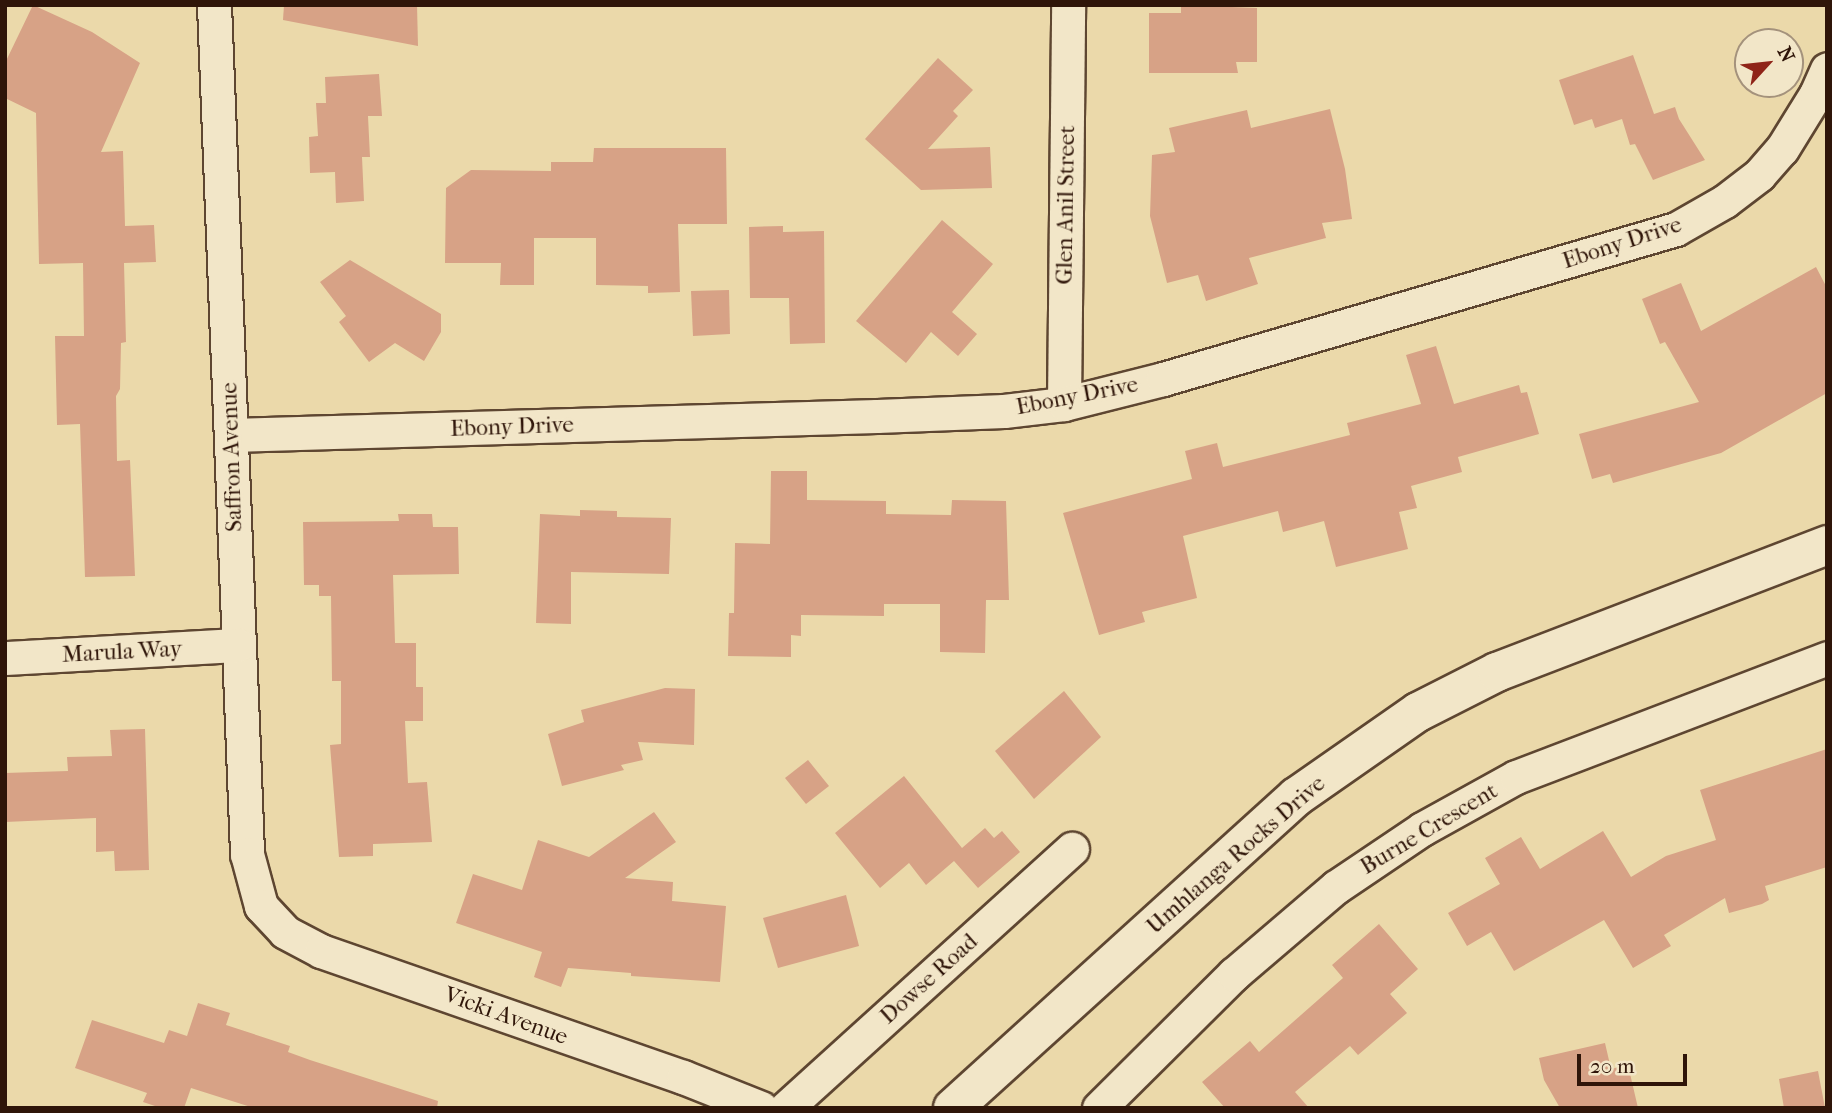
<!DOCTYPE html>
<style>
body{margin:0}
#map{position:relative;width:1832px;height:1113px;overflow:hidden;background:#ebd9aa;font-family:"IM FELL French Canon",serif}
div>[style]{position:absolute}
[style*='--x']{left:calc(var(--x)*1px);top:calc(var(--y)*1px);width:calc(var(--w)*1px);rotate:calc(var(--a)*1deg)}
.building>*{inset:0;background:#d7a286}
.roads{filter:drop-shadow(2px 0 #5e4631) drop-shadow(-2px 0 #5e4631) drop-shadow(0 2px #5e4631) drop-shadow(0 -2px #5e4631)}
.street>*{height:33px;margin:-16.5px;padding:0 16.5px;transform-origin:16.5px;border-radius:16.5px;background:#f2e6c8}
.secondary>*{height:38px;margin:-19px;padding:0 19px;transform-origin:19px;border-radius:19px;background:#f2e6c8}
span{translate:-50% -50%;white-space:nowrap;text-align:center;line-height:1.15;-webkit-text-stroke:5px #f2e6c8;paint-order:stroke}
.street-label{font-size:23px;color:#2f1509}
.frame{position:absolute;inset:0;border:7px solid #2f1509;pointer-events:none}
.north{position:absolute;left:1734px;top:28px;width:70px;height:70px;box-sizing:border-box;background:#f2e6c8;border:2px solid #a4927c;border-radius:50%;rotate:63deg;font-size:19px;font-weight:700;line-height:28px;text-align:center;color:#2f1509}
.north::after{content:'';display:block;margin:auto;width:24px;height:32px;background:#8f2418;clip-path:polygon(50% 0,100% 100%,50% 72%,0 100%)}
.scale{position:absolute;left:1577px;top:1054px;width:110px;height:32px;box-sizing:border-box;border:4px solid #2f1509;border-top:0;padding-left:9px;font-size:21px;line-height:24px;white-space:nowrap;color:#2f1509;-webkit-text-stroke:5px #f2e6c8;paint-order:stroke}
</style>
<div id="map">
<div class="building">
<i style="clip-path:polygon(33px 5px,92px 32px,140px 63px,101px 152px,123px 151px,125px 226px,154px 225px,156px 262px,124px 263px,126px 342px,121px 343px,120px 389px,116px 396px,117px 461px,130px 460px,135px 576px,85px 577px,80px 424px,57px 425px,55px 336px,84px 336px,83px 263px,39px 264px,36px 113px,5px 98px,5px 63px)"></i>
<i style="clip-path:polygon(284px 5px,417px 5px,418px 46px,283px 20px)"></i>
<i style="clip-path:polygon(1181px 5px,1257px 8px,1257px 62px,1236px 62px,1238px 73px,1149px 73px,1149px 13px,1181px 13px)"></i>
<i style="clip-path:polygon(1633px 55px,1654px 114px,1675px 107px,1679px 119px,1705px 160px,1653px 180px,1635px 144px,1630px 145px,1622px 119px,1595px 128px,1592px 119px,1574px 125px,1559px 80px)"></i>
<i style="clip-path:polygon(938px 58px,973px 90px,953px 111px,958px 116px,928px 149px,990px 147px,992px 188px,921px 190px,865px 139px)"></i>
<i style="clip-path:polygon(379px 74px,382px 116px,368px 116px,370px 157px,362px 157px,364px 201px,336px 203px,335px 172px,310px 173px,309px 137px,318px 136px,316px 103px,326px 103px,325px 77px)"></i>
<i style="clip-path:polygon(1330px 109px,1345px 169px,1352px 219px,1322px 223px,1326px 238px,1249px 258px,1258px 284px,1206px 301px,1198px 275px,1167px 283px,1150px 216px,1152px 155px,1175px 152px,1169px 128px,1247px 110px,1251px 128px)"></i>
<i style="clip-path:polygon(594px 148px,726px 148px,727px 224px,678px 224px,680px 292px,648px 293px,648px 286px,596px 285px,596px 238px,534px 238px,534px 285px,500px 285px,501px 263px,445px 263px,446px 188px,471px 170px,551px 171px,551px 162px,593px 162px)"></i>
<i style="clip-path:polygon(942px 220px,993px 264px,952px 312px,977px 334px,958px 356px,931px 332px,906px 363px,856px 321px)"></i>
<i style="clip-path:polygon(783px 226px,783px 232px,824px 231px,825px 343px,790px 344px,789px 298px,750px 298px,749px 227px)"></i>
<i style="clip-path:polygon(350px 260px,441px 314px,441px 332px,424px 361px,395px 343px,369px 362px,339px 322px,346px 316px,320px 282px)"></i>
<i style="clip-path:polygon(1816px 267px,1827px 288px,1827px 393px,1721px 453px,1613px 483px,1610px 474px,1592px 479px,1579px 434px,1699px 402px,1665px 342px,1660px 344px,1642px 299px,1681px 283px,1701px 331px)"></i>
<i style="clip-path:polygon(729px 290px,730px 334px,693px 336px,691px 291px)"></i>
<i style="clip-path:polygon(1436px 346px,1454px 404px,1519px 385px,1521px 393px,1527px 392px,1539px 434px,1458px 457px,1462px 472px,1411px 486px,1417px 508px,1399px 512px,1408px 549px,1336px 567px,1324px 521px,1283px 532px,1278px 511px,1183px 536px,1197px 598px,1142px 612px,1145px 622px,1099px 635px,1063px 513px,1192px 479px,1185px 451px,1217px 443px,1223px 467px,1350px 435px,1347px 423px,1421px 404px,1406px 355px)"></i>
<i style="clip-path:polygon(771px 471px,807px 471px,807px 500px,886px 501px,886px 514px,951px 515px,952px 500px,1006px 501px,1009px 600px,986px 600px,985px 653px,940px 652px,940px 604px,884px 604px,884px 616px,801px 615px,801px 636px,791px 635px,791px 657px,728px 656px,729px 613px,734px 613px,735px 543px,770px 544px)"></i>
<i style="clip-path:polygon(580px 510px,617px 511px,617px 517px,671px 518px,669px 574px,571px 572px,571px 624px,536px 623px,540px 514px,580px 516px)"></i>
<i style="clip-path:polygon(398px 514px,432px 514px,433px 527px,458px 527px,459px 574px,393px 575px,395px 643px,416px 643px,416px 687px,423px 687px,423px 721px,405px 721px,408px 783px,427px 782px,432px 842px,373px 844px,373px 856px,339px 857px,330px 745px,341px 744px,341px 681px,332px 681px,331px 596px,319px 596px,319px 585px,304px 585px,303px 522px,399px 521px)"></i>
<i style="clip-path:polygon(665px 688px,695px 689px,694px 745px,638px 742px,643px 760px,621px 765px,624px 770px,562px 786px,548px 734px,584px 722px,581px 710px)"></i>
<i style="clip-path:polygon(1064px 691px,1101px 737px,1034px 799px,995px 751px)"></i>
<i style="clip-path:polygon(145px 729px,149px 870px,115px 871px,114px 851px,96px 852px,96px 818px,5px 822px,5px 773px,68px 771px,67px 757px,112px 756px,110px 730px)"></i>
<i style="clip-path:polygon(1827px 749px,1827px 867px,1765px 886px,1769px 900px,1762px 904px,1729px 913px,1725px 898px,1664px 935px,1671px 946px,1633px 968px,1604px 920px,1514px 971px,1491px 932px,1467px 946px,1448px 913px,1500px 884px,1485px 858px,1521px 837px,1540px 869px,1603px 831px,1631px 877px,1666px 856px,1716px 840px,1700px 790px)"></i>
<i style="clip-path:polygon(808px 760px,829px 786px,806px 804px,785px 778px)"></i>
<i style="clip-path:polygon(904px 776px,962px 848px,985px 828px,994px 838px,1002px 831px,1020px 852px,978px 888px,954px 861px,926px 885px,909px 863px,880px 888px,835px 833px)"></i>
<i style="clip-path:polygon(654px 812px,676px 842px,625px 878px,673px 882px,672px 901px,726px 906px,720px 982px,631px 976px,631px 973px,568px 968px,561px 987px,534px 977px,542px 952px,456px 923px,473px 874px,522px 890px,538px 840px,589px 857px)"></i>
<i style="clip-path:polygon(846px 895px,859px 946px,778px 968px,763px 918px)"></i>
<i style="clip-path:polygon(1379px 924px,1418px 969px,1390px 994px,1407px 1013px,1358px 1055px,1350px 1046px,1295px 1092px,1309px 1108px,1225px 1108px,1202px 1082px,1250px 1041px,1259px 1052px,1343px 978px,1332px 965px)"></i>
<i style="clip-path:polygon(198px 1003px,230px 1013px,226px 1025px,290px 1046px,288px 1052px,310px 1060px,438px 1101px,437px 1108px,254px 1108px,191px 1088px,184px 1108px,161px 1108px,143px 1102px,147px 1093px,75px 1068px,92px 1020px,164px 1043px,169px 1030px,187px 1036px)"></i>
<i style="clip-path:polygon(1605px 1043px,1611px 1069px,1628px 1065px,1638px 1108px,1560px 1108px,1544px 1080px,1539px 1058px)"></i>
<i style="clip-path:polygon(1818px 1071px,1825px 1108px,1784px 1108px,1779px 1079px)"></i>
</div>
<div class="roads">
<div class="street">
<i style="--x:214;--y:5;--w:850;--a:87.77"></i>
<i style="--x:247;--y:854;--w:54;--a:74.9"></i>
<i style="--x:261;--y:906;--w:35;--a:47"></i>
<i style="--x:285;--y:932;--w:41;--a:27.8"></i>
<i style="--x:321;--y:951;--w:383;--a:19.2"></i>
<i style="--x:683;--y:1077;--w:84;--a:21.7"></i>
<i style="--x:1064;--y:404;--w:399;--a:-89.4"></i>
<i style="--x:231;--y:435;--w:646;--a:-1.68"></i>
<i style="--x:877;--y:416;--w:127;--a:-2.3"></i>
<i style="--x:1004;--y:411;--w:60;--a:-6.7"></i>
<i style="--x:1064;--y:404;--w:102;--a:-14.2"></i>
<i style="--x:1163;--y:379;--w:534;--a:-16.3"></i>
<i style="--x:1676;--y:229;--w:56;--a:-29.7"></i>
<i style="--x:1725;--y:201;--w:43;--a:-37.4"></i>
<i style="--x:1759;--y:175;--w:35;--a:-49"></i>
<i style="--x:1782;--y:149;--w:65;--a:-58.3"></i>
<i style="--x:1816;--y:94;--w:27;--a:-66"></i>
<i style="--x:5;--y:658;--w:233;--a:-3.2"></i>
<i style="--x:786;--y:1108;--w:386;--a:-42.2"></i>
<i style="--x:1099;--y:1108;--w:190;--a:-44.8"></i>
<i style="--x:1234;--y:974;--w:134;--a:-40.5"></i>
<i style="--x:1336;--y:887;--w:104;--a:-34"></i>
<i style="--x:1422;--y:829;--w:107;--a:-29"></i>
<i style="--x:1516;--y:777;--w:333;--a:-20.9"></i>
</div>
<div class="secondary">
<i style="--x:953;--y:1108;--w:463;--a:-42.2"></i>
<i style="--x:1296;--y:797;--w:149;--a:-34.9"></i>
<i style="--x:1418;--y:712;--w:89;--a:-26.9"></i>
<i style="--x:1497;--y:672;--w:354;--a:-21"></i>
</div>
</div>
<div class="street-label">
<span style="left:1066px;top:205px;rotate:-89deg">Glen Anil Street</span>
<span style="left:1622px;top:243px;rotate:-18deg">Ebony Drive</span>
<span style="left:1077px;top:396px;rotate:-11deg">Ebony Drive</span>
<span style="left:512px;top:427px;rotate:-2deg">Ebony Drive</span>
<span style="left:232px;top:457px;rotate:-92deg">Saffron Avenue</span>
<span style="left:122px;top:652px;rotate:-3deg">Marula Way</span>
<span style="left:1429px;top:829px;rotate:-31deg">Burne Crescent</span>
<span style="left:1236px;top:855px;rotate:-41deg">Umhlanga Rocks Drive</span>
<span style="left:929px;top:979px;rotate:-42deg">Dowse Road</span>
<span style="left:506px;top:1016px;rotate:20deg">Vicki Avenue</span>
</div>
<div class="frame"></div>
<div class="north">N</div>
<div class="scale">20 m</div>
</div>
